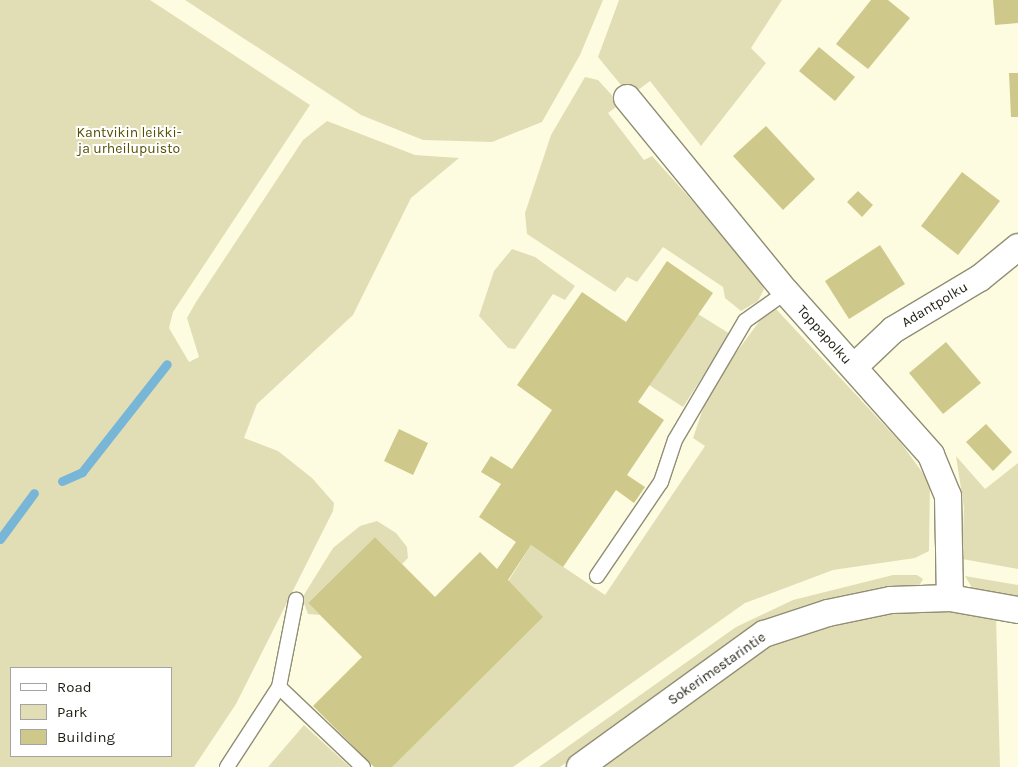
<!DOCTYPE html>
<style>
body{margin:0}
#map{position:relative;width:1018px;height:767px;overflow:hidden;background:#fefce0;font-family:Karla,sans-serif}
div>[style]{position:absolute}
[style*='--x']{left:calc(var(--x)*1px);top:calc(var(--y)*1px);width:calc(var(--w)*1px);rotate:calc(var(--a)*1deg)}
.green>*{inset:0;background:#e1deb6}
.stream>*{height:9px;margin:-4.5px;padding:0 4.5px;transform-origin:4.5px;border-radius:4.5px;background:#78b6d7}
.building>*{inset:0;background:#cec88b}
.roads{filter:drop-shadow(1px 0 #908e74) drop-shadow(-1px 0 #908e74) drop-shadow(0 1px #908e74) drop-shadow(0 -1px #908e74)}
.lane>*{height:14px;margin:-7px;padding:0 7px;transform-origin:7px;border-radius:7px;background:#fff}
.street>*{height:26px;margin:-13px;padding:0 13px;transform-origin:13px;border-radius:13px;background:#fff}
span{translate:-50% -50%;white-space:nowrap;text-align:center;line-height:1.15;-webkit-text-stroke:4px #fff;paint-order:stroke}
.park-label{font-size:14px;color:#575003}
.street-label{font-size:14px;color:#1d1c12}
.legend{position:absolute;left:10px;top:667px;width:162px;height:90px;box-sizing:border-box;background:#fff;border:1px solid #a5a4a0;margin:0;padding:6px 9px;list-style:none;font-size:15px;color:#1d1c12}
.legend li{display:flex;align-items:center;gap:10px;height:25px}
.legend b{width:25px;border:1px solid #a5a4a0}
</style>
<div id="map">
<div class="green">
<i style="clip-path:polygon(evenodd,0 0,150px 0,310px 105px,173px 312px,169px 328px,189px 362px,199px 357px,187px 318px,196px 302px,303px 140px,327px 121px,415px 155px,459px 158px,411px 198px,353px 315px,257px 404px,244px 438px,278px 451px,312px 478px,334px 503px,333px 511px,236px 704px,194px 767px,0 767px,0 0,171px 668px,171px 756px,11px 756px,11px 668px,171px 668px)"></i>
<i style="clip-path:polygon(185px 0,603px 0,580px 55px,542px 122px,492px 142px,423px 140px,361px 115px)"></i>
<i style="clip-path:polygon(619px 0,782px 0,751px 48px,766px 63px,701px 146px,650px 81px,630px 96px,598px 57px)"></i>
<i style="clip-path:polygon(585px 77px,598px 80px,620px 104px,608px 113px,644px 160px,652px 156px,757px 273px,764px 289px,758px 301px,741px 311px,725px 298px,723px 287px,663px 247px,637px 282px,627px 277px,615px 292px,527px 234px,525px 213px,551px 135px)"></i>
<i style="clip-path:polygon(512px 249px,535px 257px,575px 286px,565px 300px,553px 294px,515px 349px,508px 348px,479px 316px,494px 271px)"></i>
<i style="clip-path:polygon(776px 309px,901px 443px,930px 483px,929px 551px,915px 558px,833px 570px,745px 603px,513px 767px,392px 767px,531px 545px,605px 595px,705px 446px,693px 438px,710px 388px,761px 319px)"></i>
<i style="clip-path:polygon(698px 314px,730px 334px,683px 407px,649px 385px)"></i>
<i style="clip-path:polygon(956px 456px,985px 489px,1018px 463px,1018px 569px,962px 559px,964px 508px)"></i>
<i style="clip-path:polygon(377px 521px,396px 533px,407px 547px,408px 558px,402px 564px,375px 537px,308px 603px,320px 615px,308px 614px,302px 598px,333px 548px,360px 526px)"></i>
<i style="clip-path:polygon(893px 575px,917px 575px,923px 579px,919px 586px,840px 596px,760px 627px,719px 652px,560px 767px,539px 767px,736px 627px,793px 600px)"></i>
<i style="clip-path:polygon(965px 576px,1018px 585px,1018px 598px,974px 591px)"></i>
<i style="clip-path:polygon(939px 611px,996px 616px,1000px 767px,604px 767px,766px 644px,878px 615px)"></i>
<i style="clip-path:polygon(304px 725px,350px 767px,268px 767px)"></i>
</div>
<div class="stream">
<i style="--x:62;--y:481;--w:22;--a:-24"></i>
<i style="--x:82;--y:472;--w:137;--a:-51.8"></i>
<i style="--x:0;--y:539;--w:57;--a:-53.5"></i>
</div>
<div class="building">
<i style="clip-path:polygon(871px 0,888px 0,910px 18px,868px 69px,836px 44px)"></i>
<i style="clip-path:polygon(993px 0,1018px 0,1018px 23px,995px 25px)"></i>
<i style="clip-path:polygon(819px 47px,855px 77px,835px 101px,799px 71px)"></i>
<i style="clip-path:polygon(1009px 73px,1018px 73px,1018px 117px,1011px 117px)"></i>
<i style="clip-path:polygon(766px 126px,815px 179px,783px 210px,733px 156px)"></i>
<i style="clip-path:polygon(962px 172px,1000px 201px,958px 255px,921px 226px)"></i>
<i style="clip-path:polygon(858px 191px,873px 205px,862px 217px,847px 202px)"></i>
<i style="clip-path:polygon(880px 245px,905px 284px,849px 319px,825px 281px)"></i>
<i style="clip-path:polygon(667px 261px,713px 293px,638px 402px,664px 420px,627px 475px,645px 487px,634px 503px,616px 490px,563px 567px,531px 545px,508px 580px,543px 617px,392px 767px,374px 767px,313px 706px,362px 657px,308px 603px,375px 537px,435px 597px,480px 552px,497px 569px,516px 542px,479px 517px,501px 484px,481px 472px,491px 456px,512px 469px,552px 410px,517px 385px,582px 292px,626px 322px)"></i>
<i style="clip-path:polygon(946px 342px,981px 383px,943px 414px,909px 373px)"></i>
<i style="clip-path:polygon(986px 424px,1012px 452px,993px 471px,966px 442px)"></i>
<i style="clip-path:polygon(399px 429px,428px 443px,413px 475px,384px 461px)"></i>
</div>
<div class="roads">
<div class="lane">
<i style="--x:597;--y:576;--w:114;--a:-55.8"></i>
<i style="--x:661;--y:482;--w:44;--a:-71.6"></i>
<i style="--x:675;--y:440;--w:138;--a:-59.5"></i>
<i style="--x:745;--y:321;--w:50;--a:-35.3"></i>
<i style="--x:279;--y:687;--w:116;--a:43.6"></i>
<i style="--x:227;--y:767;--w:95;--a:-57"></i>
<i style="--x:279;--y:687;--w:89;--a:-78.9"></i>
</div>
<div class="street">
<i style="--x:627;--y:98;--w:251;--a:50.7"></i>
<i style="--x:786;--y:292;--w:218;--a:48.3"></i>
<i style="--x:931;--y:455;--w:44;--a:67.5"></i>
<i style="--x:948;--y:496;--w:102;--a:88.9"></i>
<i style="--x:854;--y:367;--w:54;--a:-43.5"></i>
<i style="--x:893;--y:330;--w:101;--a:-30.9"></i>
<i style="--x:980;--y:278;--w:49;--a:-39.2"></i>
<i style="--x:580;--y:767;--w:227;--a:-35.9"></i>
<i style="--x:764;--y:634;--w:67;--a:-18.2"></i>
<i style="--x:828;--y:613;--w:64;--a:-11.7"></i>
<i style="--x:891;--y:600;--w:59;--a:-1.9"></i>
<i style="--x:950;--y:598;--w:69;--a:10"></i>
</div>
</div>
<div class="park-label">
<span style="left:129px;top:141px">Kantvikin leikki-<br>ja urheilupuisto</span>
</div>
<div class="street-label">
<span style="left:935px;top:305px;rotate:-31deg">Adantpolku</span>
<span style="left:824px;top:335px;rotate:48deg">Toppapolku</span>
<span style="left:717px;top:669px;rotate:-35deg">Sokerimestarintie</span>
</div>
<ul class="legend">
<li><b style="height:6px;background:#fff"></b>Road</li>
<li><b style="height:14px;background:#e1deb6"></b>Park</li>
<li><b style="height:14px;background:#cec88b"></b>Building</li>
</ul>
</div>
